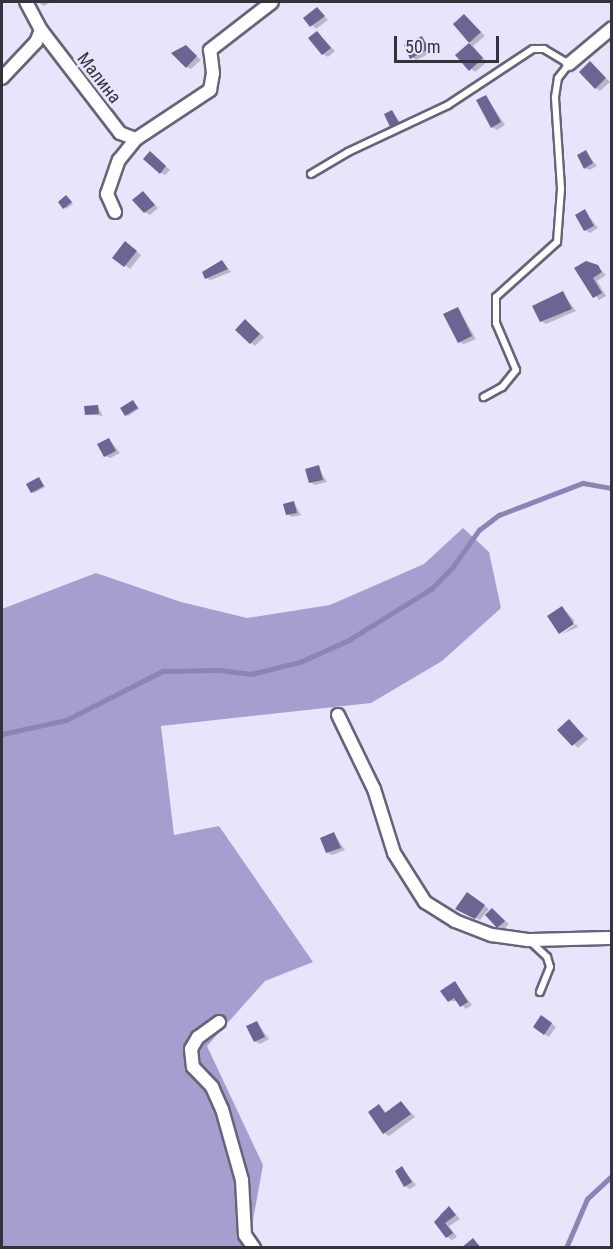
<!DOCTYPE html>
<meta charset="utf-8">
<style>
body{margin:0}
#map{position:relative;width:613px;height:1249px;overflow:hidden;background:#e8e4fb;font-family:"Roboto Condensed",sans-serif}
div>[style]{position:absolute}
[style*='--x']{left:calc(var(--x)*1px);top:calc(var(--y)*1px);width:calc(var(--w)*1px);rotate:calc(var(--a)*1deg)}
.forest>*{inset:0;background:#a79dcf}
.shadow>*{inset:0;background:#0003}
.stream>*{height:4.5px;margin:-2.25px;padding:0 2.25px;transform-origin:2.25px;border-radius:2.25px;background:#8d84b4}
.building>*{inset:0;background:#6e6493}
.roads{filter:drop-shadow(2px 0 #676477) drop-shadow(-2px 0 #676477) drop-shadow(0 2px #676477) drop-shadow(0 -2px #676477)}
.lane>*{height:6px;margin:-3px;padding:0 3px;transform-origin:3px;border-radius:3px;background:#fff}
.street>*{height:12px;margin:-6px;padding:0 6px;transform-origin:6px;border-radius:6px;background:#fff}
span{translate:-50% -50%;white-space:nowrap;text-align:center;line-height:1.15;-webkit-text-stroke:6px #e8e4fb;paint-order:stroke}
.street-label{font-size:18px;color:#34323b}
.frame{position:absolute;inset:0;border:3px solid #34323b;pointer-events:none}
.scale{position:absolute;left:394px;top:36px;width:105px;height:27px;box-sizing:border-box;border:3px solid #34323b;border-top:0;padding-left:8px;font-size:18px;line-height:21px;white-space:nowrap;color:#34323b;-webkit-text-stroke:4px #e8e4fb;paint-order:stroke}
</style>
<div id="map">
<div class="forest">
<i style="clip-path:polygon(463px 528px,489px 552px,501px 608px,442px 661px,371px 703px,161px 726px,174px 835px,219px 826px,313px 962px,265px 981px,207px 1046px,263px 1165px,248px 1247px,2px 1248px,2px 609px,96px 573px,181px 602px,247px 618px,330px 605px,424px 564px)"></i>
</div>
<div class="shadow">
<i style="clip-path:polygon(38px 2px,50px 2px,44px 6px)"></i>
<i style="clip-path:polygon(317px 9px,328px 20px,316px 29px,305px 18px)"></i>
<i style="clip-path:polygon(465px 16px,485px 36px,473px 46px,487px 62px,475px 72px,457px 56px,471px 43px,455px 25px)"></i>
<i style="clip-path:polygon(317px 32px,335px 51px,328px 57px,323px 54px)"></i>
<i style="clip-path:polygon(422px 38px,433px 52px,416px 60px,412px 57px)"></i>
<i style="clip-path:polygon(186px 47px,201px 60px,191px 69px,187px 67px)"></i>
<i style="clip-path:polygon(590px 63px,610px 82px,600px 91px,596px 88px)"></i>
<i style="clip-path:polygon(486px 96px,505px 125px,497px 130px,492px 127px)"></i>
<i style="clip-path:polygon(392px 111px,403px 126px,396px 129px,391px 126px)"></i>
<i style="clip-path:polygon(586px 152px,597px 166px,590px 170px,585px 168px)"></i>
<i style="clip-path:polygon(155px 156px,170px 170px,165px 175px,160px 172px)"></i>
<i style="clip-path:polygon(143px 193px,158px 208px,150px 215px,145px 212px)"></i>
<i style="clip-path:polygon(67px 197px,73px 204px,66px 209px,60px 202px)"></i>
<i style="clip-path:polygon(585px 211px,598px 228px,590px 233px,585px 230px)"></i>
<i style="clip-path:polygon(130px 246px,141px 255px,130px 269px,114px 257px)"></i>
<i style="clip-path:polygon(222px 262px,231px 272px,211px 280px,206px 278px)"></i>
<i style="clip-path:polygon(597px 267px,606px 275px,597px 281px,606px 296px,599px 300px,576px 269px)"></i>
<i style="clip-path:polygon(562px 292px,576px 311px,546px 324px,541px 321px)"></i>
<i style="clip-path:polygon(458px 308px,476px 339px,464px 344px,459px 342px)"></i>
<i style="clip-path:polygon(250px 324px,264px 337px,255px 346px,251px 343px)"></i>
<i style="clip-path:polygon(133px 401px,139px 409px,128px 416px,126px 415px)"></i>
<i style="clip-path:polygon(98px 407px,103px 416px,86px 414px)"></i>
<i style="clip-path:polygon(109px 439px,120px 453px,110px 458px,105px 456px)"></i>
<i style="clip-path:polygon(318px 467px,327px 482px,315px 485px,310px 482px)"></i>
<i style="clip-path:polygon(39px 479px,45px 487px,34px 493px,32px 492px)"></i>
<i style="clip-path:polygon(294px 503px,301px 515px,292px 517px,287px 514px)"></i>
<i style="clip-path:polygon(562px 607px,575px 621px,560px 632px)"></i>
<i style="clip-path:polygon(576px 624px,578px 627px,562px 634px)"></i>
<i style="clip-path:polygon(569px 721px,588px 739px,578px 748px,559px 730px)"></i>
<i style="clip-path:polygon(334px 834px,345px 850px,332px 855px,327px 852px)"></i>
<i style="clip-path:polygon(473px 897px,489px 909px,480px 920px,462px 912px)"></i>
<i style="clip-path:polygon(492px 909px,509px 924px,503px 930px,487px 915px)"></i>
<i style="clip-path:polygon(455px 983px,472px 1005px,466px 1009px,458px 1001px,449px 1001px)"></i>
<i style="clip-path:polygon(547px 1020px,556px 1027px,549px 1037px,544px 1034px)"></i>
<i style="clip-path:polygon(257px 1023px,269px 1039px,260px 1044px,255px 1041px)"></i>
<i style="clip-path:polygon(402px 1103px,415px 1117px,389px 1136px,384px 1133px,379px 1106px,387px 1113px)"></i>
<i style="clip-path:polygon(402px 1168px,416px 1185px,410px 1189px,405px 1186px)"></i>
<i style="clip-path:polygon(449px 1207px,460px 1219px,449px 1226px,457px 1237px,452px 1240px,447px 1237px,440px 1214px)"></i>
</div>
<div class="stream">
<i style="--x:2;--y:734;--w:66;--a:-12.3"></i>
<i style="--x:66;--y:720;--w:109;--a:-26.8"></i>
<i style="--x:163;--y:671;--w:56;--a:-1"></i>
<i style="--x:219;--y:670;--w:32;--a:7"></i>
<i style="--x:251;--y:674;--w:50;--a:-13.8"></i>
<i style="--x:300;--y:662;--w:54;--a:-24.2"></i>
<i style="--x:349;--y:640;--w:97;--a:-31.9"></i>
<i style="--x:431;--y:589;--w:30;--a:-45"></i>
<i style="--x:452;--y:568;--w:47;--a:-54.6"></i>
<i style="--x:479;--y:530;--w:25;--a:-37"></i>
<i style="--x:499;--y:515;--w:90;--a:-20.9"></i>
<i style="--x:583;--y:483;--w:29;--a:10"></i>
<i style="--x:566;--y:1248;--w:53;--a:-66.8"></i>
<i style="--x:587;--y:1199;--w:34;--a:-43"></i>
</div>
<div class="building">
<i style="clip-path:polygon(317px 7px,325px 16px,310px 27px,303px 18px)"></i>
<i style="clip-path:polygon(464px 14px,481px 32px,469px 43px,453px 24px)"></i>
<i style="clip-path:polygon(317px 31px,331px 48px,322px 55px,308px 38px)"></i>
<i style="clip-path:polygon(422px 36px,429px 49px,410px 59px,404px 45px)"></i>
<i style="clip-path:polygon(469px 43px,483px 58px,469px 71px,455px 55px)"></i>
<i style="clip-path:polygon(186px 45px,197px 56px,186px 68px,171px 53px)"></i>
<i style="clip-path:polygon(590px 61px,606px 78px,595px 89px,579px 72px)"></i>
<i style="clip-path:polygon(486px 95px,501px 122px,491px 128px,476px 100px)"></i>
<i style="clip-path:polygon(392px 110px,399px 123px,390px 127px,384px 114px)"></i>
<i style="clip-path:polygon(586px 150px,593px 163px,584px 169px,577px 155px)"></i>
<i style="clip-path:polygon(150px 151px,166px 166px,160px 174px,143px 159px)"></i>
<i style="clip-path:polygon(143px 191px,155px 205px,144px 213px,132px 200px)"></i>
<i style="clip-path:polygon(66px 195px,72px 202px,63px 209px,58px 202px)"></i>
<i style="clip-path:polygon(585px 209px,594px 226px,584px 231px,575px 215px)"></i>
<i style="clip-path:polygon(125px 241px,137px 251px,124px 267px,112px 258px)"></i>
<i style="clip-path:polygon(222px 260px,228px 269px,205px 279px,202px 272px)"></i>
<i style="clip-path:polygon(586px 261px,598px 265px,602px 272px,593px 278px,602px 293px,593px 298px,574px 268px)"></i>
<i style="clip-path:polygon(563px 291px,572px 309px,540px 322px,532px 306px)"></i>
<i style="clip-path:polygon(458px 307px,472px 336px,458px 343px,443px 314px)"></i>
<i style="clip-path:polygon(245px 319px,260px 334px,250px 344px,235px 330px)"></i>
<i style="clip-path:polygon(133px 400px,138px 408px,125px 416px,120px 408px)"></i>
<i style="clip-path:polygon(98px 405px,99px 414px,85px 415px,84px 406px)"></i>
<i style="clip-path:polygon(109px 438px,116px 451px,104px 457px,97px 444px)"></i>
<i style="clip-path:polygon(319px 465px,323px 480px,309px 483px,305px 469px)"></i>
<i style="clip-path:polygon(39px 477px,44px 486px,31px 493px,26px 484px)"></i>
<i style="clip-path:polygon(294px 501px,297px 513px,286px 515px,283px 504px)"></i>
<i style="clip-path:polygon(562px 606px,574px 624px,559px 634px,547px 616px)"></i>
<i style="clip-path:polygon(569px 719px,584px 736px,572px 746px,557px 730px)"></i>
<i style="clip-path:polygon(334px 832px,341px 848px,326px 853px,320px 838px)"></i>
<i style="clip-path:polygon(467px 892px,485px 905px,475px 919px,455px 909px)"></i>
<i style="clip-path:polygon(492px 908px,505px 921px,497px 928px,485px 915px)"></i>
<i style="clip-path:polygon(455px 981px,468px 1002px,460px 1007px,454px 998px,448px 1002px,440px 991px)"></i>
<i style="clip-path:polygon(541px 1015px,552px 1023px,544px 1035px,533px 1027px)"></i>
<i style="clip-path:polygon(257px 1021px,265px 1037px,254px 1042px,246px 1026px)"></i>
<i style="clip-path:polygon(401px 1101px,411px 1114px,383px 1134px,368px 1112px,379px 1104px,385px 1113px)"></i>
<i style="clip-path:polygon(402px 1166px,412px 1182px,404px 1187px,395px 1171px)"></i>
<i style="clip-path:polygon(449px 1206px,456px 1215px,445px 1223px,453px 1233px,446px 1238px,434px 1222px)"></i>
<i style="clip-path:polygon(473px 1238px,481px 1248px,461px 1248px)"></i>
</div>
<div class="roads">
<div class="lane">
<i style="--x:311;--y:174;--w:43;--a:-30.7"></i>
<i style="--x:348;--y:152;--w:110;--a:-25.2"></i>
<i style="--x:448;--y:105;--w:102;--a:-33.4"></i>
<i style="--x:533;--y:49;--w:11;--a:0"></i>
<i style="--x:544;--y:49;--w:29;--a:31"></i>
<i style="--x:569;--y:64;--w:18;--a:128"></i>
<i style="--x:558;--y:78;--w:20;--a:99"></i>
<i style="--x:555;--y:98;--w:91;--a:86.2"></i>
<i style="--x:561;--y:189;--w:53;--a:94.3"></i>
<i style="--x:557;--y:242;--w:82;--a:138"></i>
<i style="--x:496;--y:297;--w:26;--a:90"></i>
<i style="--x:496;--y:323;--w:51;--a:66.9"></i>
<i style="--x:516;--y:370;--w:22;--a:129"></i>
<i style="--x:502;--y:387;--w:21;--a:151"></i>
<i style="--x:531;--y:942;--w:22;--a:43"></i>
<i style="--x:547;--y:957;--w:10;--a:73"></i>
<i style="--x:550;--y:967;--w:27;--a:112"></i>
</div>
<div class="street">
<i style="--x:41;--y:30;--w:130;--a:52.5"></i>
<i style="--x:120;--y:133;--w:17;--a:21"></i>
<i style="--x:569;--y:64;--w:56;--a:-39.9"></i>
<i style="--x:2;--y:78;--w:50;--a:-46.6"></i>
<i style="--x:36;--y:42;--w:13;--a:-67"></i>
<i style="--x:41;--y:30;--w:32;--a:-118"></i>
<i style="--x:115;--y:212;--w:20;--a:-114"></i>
<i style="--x:107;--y:194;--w:36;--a:-71"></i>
<i style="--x:119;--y:160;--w:27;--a:-51"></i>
<i style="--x:136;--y:139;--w:89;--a:-33.5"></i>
<i style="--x:210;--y:90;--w:17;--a:-80"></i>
<i style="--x:213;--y:73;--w:23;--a:-97"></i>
<i style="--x:210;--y:50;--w:78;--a:-37.7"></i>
<i style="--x:338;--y:715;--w:82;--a:64.1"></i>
<i style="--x:374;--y:789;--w:67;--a:72.6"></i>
<i style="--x:394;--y:853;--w:58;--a:57.7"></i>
<i style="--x:425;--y:902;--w:36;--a:32"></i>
<i style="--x:455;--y:921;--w:40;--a:21"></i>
<i style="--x:492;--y:935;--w:36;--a:8"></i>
<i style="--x:528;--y:940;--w:84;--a:-1.4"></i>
<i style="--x:219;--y:1022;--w:26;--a:144"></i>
<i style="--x:198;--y:1037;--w:14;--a:120"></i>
<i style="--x:191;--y:1049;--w:18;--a:84"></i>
<i style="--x:193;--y:1067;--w:28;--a:46"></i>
<i style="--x:212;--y:1087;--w:24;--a:66"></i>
<i style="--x:222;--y:1109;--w:74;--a:74.3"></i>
<i style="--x:242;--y:1180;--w:55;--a:86.9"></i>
<i style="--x:245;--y:1235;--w:16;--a:55"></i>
</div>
</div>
<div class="street-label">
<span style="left:99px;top:78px;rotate:52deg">Малина</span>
</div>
<div class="frame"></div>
<div class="scale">50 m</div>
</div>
